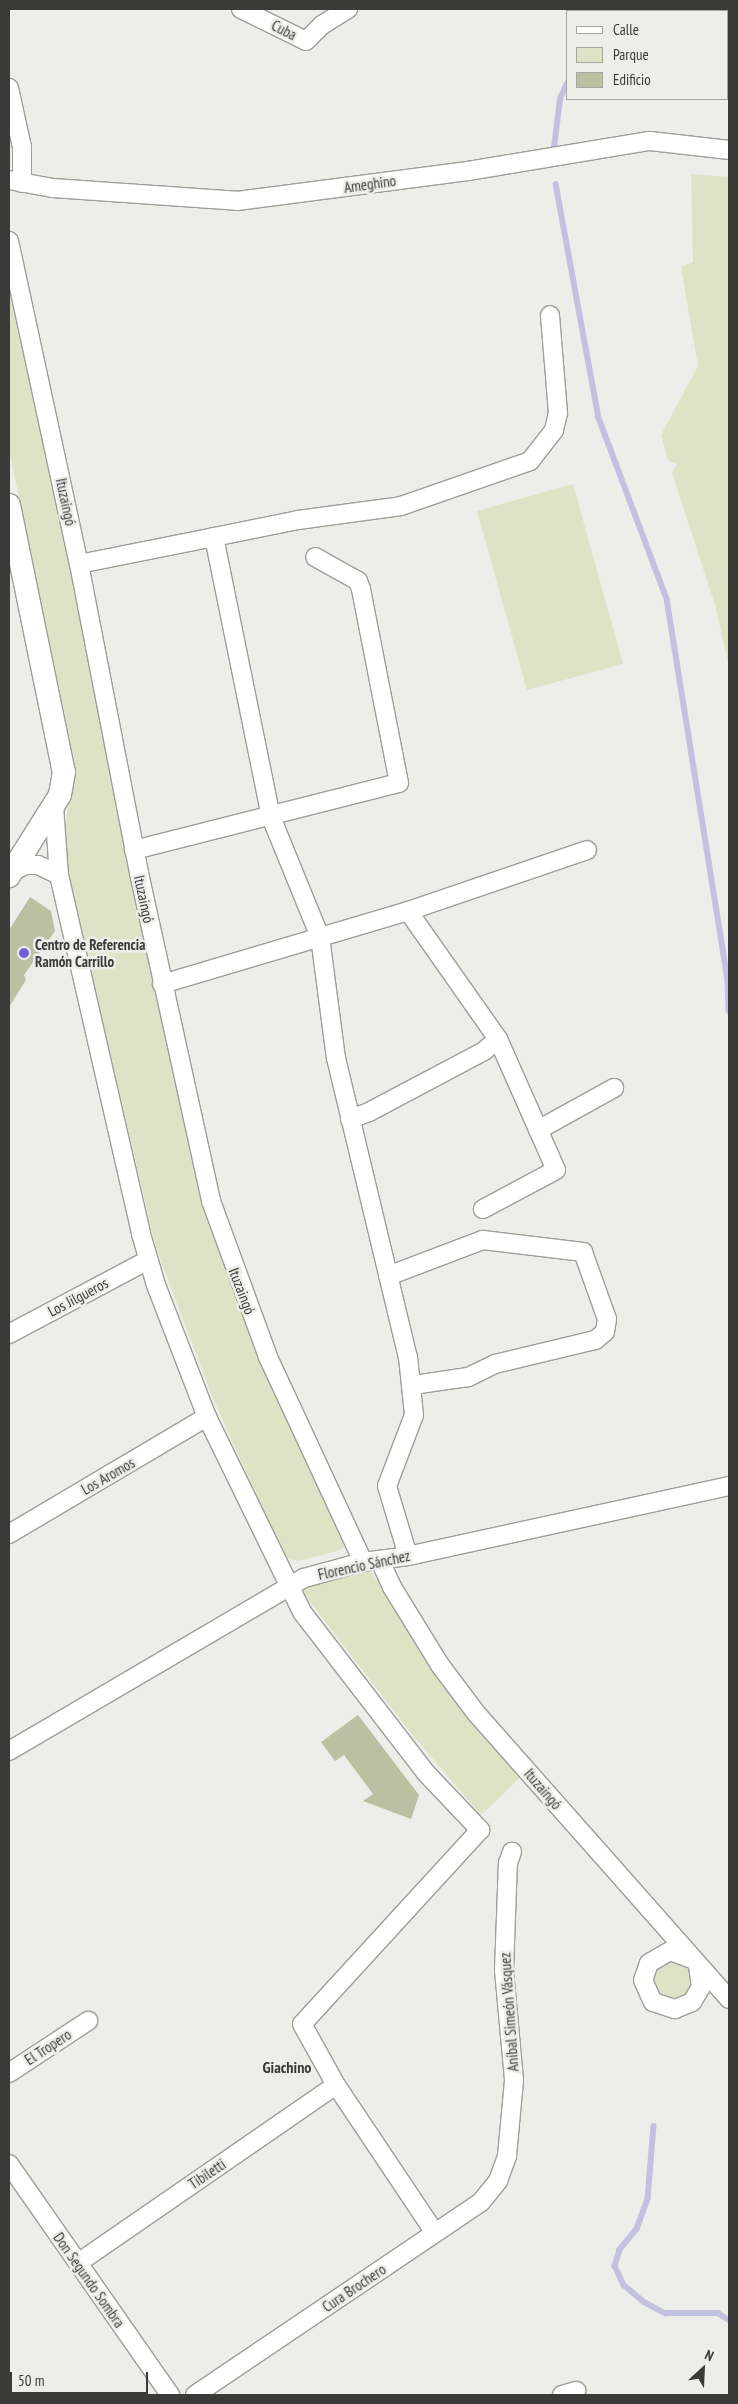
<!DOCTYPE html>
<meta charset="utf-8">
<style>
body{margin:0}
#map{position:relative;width:738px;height:2404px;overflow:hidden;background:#edeee9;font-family:"PT Sans Narrow",sans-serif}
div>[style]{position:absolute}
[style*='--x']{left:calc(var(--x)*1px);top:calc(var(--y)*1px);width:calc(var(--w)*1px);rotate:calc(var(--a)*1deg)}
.green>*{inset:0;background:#dde3c4}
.round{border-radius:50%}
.stream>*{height:5.5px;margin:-2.75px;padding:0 2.75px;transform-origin:2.75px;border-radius:2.75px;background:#c3c1e0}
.building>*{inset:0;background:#bac0a1}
.roads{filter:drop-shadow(1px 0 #9d9e99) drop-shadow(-1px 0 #9d9e99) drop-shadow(0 1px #9d9e99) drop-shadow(0 -1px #9d9e99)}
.minor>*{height:18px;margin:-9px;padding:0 9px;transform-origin:9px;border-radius:9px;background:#fff}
.tertiary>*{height:22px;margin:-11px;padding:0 11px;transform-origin:11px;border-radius:11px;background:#fff}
.dots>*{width:14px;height:14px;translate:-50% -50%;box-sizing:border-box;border:2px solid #edeee9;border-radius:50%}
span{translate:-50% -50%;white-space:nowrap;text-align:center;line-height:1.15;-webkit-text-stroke:5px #edeee9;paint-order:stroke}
.street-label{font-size:15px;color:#3a3b38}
.poi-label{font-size:15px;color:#3a3b38;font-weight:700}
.left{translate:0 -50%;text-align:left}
.neighbourhood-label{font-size:16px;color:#3a3b38;font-weight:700}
.frame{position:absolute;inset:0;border:10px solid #3a3b38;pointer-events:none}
.legend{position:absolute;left:566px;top:10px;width:162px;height:90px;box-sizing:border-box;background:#edeee9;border:1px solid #a5a6a2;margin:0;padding:6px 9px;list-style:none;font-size:15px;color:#3a3b38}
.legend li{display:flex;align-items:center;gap:10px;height:25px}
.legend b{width:25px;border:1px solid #a5a6a2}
.north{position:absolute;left:678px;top:2344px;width:50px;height:50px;-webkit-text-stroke:4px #edeee9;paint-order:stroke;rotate:25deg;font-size:14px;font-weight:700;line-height:20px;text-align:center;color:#3a3b38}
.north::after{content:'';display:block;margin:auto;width:18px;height:22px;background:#3a3b38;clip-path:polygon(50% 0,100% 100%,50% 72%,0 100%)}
.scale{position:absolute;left:10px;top:2372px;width:138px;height:22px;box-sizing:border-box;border:2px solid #3a3b38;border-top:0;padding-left:6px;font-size:15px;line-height:18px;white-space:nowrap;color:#3a3b38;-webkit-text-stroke:4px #edeee9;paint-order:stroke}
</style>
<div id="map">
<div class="green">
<i style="clip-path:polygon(691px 174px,729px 177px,729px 668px,716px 608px,672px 473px,677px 464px,668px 460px,661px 435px,698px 366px,681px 267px,693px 262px)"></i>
<i style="clip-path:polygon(9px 287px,89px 651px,195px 1169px,243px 1314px,345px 1541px,345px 1546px,338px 1551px,298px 1561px,287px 1558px,271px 1528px,210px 1391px,156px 1248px,68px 874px,64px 838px,74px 759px,9px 450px)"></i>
<i style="clip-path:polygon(573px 484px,623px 664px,527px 690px,477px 511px)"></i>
<i style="clip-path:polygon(368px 1568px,522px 1776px,481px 1815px,414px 1737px,301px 1590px,302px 1586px)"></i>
<i class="round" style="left:652px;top:1960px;width:42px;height:42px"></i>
</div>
<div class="stream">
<i style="--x:604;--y:11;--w:2;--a:-63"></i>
<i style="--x:554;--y:148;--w:49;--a:-83"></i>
<i style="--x:560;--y:99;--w:17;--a:-66"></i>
<i style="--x:556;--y:184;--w:238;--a:79.6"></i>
<i style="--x:599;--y:418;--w:193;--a:69.4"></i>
<i style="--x:667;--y:599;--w:387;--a:80.9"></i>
<i style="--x:728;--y:981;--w:30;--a:88"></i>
<i style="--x:654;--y:2126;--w:73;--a:94.7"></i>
<i style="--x:648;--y:2199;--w:32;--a:110"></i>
<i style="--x:637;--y:2229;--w:27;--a:129"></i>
<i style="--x:620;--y:2250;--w:17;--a:107"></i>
<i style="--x:615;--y:2266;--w:21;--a:65"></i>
<i style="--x:624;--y:2285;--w:26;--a:40"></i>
<i style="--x:644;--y:2302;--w:24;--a:28"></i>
<i style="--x:665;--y:2313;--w:53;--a:0"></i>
<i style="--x:718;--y:2313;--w:13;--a:32"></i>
</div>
<div class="building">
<i style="clip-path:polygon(30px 897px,51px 911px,55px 931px,24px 975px,26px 980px,9px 1007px,9px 930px)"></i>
<i style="clip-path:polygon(358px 1715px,419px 1795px,411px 1819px,363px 1801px,373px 1794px,344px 1755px,335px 1761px,321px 1742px)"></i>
</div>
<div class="roads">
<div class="minor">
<i style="--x:241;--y:9;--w:72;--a:26.2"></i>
<i style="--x:306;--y:41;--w:23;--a:-45"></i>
<i style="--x:322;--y:25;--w:31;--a:-32"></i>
<i style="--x:9;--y:88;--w:60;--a:77.6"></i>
<i style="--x:22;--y:147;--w:36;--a:90"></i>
<i style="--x:9;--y:180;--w:45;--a:10.3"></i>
<i style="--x:53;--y:188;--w:184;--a:4"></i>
<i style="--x:237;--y:201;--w:233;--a:-7.4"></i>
<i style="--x:468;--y:171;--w:184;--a:-9.4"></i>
<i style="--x:650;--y:141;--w:80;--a:6.5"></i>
<i style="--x:9;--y:241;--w:330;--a:77.8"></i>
<i style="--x:79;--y:564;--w:315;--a:79"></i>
<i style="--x:139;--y:873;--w:336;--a:77.6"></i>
<i style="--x:211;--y:1201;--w:166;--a:69.9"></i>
<i style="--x:268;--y:1357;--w:226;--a:65.1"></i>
<i style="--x:214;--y:537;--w:86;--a:-11.4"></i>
<i style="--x:298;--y:520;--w:104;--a:-7.7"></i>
<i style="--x:401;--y:506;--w:137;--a:-19.2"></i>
<i style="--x:530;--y:461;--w:39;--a:-52"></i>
<i style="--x:554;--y:430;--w:17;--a:-77"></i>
<i style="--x:558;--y:413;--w:98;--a:-94.7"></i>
<i style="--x:79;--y:564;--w:138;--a:-11.3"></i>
<i style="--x:214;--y:537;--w:286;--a:78.5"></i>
<i style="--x:271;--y:817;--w:130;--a:67.8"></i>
<i style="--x:320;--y:937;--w:122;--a:82.5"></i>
<i style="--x:336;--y:1058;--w:308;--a:76.5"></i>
<i style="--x:408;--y:1357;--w:58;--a:84.1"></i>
<i style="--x:414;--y:1415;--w:76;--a:110.8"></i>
<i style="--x:387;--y:1486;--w:73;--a:73.3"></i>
<i style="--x:54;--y:806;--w:69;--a:85.9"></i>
<i style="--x:59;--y:875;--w:368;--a:77.1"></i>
<i style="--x:141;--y:1234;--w:53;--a:73.6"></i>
<i style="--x:156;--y:1285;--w:142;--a:68.9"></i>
<i style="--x:207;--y:1417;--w:217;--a:64"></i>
<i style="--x:302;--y:1612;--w:203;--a:52.4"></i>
<i style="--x:426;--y:1773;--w:79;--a:46.5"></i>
<i style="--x:480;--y:1830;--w:263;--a:132.5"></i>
<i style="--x:302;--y:2024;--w:70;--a:60.9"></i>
<i style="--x:336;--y:2085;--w:178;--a:56.2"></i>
<i style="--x:134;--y:850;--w:273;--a:-14.2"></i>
<i style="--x:399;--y:783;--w:198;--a:-101.1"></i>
<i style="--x:361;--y:589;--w:9;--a:-111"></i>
<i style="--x:358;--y:581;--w:49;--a:-150.8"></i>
<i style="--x:12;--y:871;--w:15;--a:-23"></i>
<i style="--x:26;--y:865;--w:12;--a:0"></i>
<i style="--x:38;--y:865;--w:23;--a:25"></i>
<i style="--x:408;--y:911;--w:156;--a:54.9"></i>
<i style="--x:498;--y:1039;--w:143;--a:66.1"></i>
<i style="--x:556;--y:1170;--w:83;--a:151.9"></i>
<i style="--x:162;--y:984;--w:257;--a:-16.5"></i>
<i style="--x:408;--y:911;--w:189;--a:-18.8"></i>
<i style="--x:350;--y:1119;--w:20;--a:-20"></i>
<i style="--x:369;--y:1112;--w:130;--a:-27.9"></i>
<i style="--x:484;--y:1051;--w:18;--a:-41"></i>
<i style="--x:538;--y:1130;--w:87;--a:-28.9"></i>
<i style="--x:388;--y:1276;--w:102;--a:-20.8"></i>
<i style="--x:483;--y:1240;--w:101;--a:6.8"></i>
<i style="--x:583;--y:1252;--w:71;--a:70.3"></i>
<i style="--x:607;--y:1319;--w:13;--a:99"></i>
<i style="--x:605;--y:1332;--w:13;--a:141"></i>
<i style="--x:595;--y:1340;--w:103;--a:166.5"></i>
<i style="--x:495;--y:1364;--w:30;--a:154"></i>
<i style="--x:468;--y:1377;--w:56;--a:171.7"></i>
<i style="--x:9;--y:1334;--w:157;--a:-28"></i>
<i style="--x:9;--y:1534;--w:230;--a:-30.6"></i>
<i style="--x:380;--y:1561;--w:29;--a:65"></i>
<i style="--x:392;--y:1587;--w:92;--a:58.4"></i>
<i style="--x:440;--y:1665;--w:60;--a:53.1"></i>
<i style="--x:476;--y:1713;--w:382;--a:48.5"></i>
<i style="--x:9;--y:1751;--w:342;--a:-30.4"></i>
<i style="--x:304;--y:1578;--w:61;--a:-15.2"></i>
<i style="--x:363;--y:1562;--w:45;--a:-7.6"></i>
<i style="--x:408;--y:1556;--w:329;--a:-12.3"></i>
<i style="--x:692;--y:1959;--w:23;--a:-160"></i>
<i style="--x:670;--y:1951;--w:24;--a:150"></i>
<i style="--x:649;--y:1963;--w:18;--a:109"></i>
<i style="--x:643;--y:1980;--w:24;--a:66"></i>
<i style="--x:653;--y:2002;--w:23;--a:18"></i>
<i style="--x:675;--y:2009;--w:18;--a:-22"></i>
<i style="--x:692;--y:2002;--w:17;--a:-59"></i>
<i style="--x:701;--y:1987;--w:22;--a:-98"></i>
<i style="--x:9;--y:2073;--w:95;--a:-33.4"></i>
<i style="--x:9;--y:2164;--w:282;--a:55.1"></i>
<i style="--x:78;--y:2263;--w:313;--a:-34.6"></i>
<i style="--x:195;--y:2395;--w:345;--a:-34"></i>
<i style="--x:481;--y:2202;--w:27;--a:-51"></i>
<i style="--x:498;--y:2181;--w:27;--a:-70"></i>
<i style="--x:507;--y:2156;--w:76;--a:-84.7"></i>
<i style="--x:514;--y:2080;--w:110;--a:-95.2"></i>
<i style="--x:504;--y:1970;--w:107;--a:-87.9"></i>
<i style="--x:508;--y:1863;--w:12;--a:-70"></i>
<i style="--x:562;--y:2395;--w:15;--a:-16"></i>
</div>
<div class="tertiary">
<i style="--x:9;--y:505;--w:273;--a:78.4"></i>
<i style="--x:64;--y:772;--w:23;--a:100"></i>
<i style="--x:60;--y:795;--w:96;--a:122.2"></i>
</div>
</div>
<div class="dots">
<i style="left:24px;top:953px;background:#775ed9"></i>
</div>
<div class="street-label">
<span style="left:284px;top:30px;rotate:27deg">Cuba</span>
<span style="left:370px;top:184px;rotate:-8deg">Ameghino</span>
<span style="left:66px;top:502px;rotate:78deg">Ituzaingó</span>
<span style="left:144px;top:899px;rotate:78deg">Ituzaingó</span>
<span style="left:242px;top:1291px;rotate:69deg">Ituzaingó</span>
<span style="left:78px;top:1297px;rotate:-28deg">Los Jilgueros</span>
<span style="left:108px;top:1476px;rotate:-30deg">Los Aromos</span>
<span style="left:364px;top:1565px;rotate:-12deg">Florencio Sánchez</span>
<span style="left:543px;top:1789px;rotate:49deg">Ituzaingó</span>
<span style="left:509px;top:2012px;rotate:-94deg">Aníbal Simeón Vásquez</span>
<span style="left:48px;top:2047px;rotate:-33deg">El Tropero</span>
<span style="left:207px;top:2174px;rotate:-34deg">Tibiletti</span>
<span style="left:89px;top:2280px;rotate:55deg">Don Segundo Sombra</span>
<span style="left:354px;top:2288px;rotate:-34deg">Cura Brochero</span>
</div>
<div class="poi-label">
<span class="left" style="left:35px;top:953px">Centro de Referencia<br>Ramón Carrillo</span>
</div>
<div class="neighbourhood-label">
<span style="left:287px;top:2067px">Giachino</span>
</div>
<div class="frame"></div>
<ul class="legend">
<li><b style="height:6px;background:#fff"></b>Calle</li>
<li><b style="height:14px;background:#dde3c4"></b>Parque</li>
<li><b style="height:14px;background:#bac0a1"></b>Edificio</li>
</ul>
<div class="north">N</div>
<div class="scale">50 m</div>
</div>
